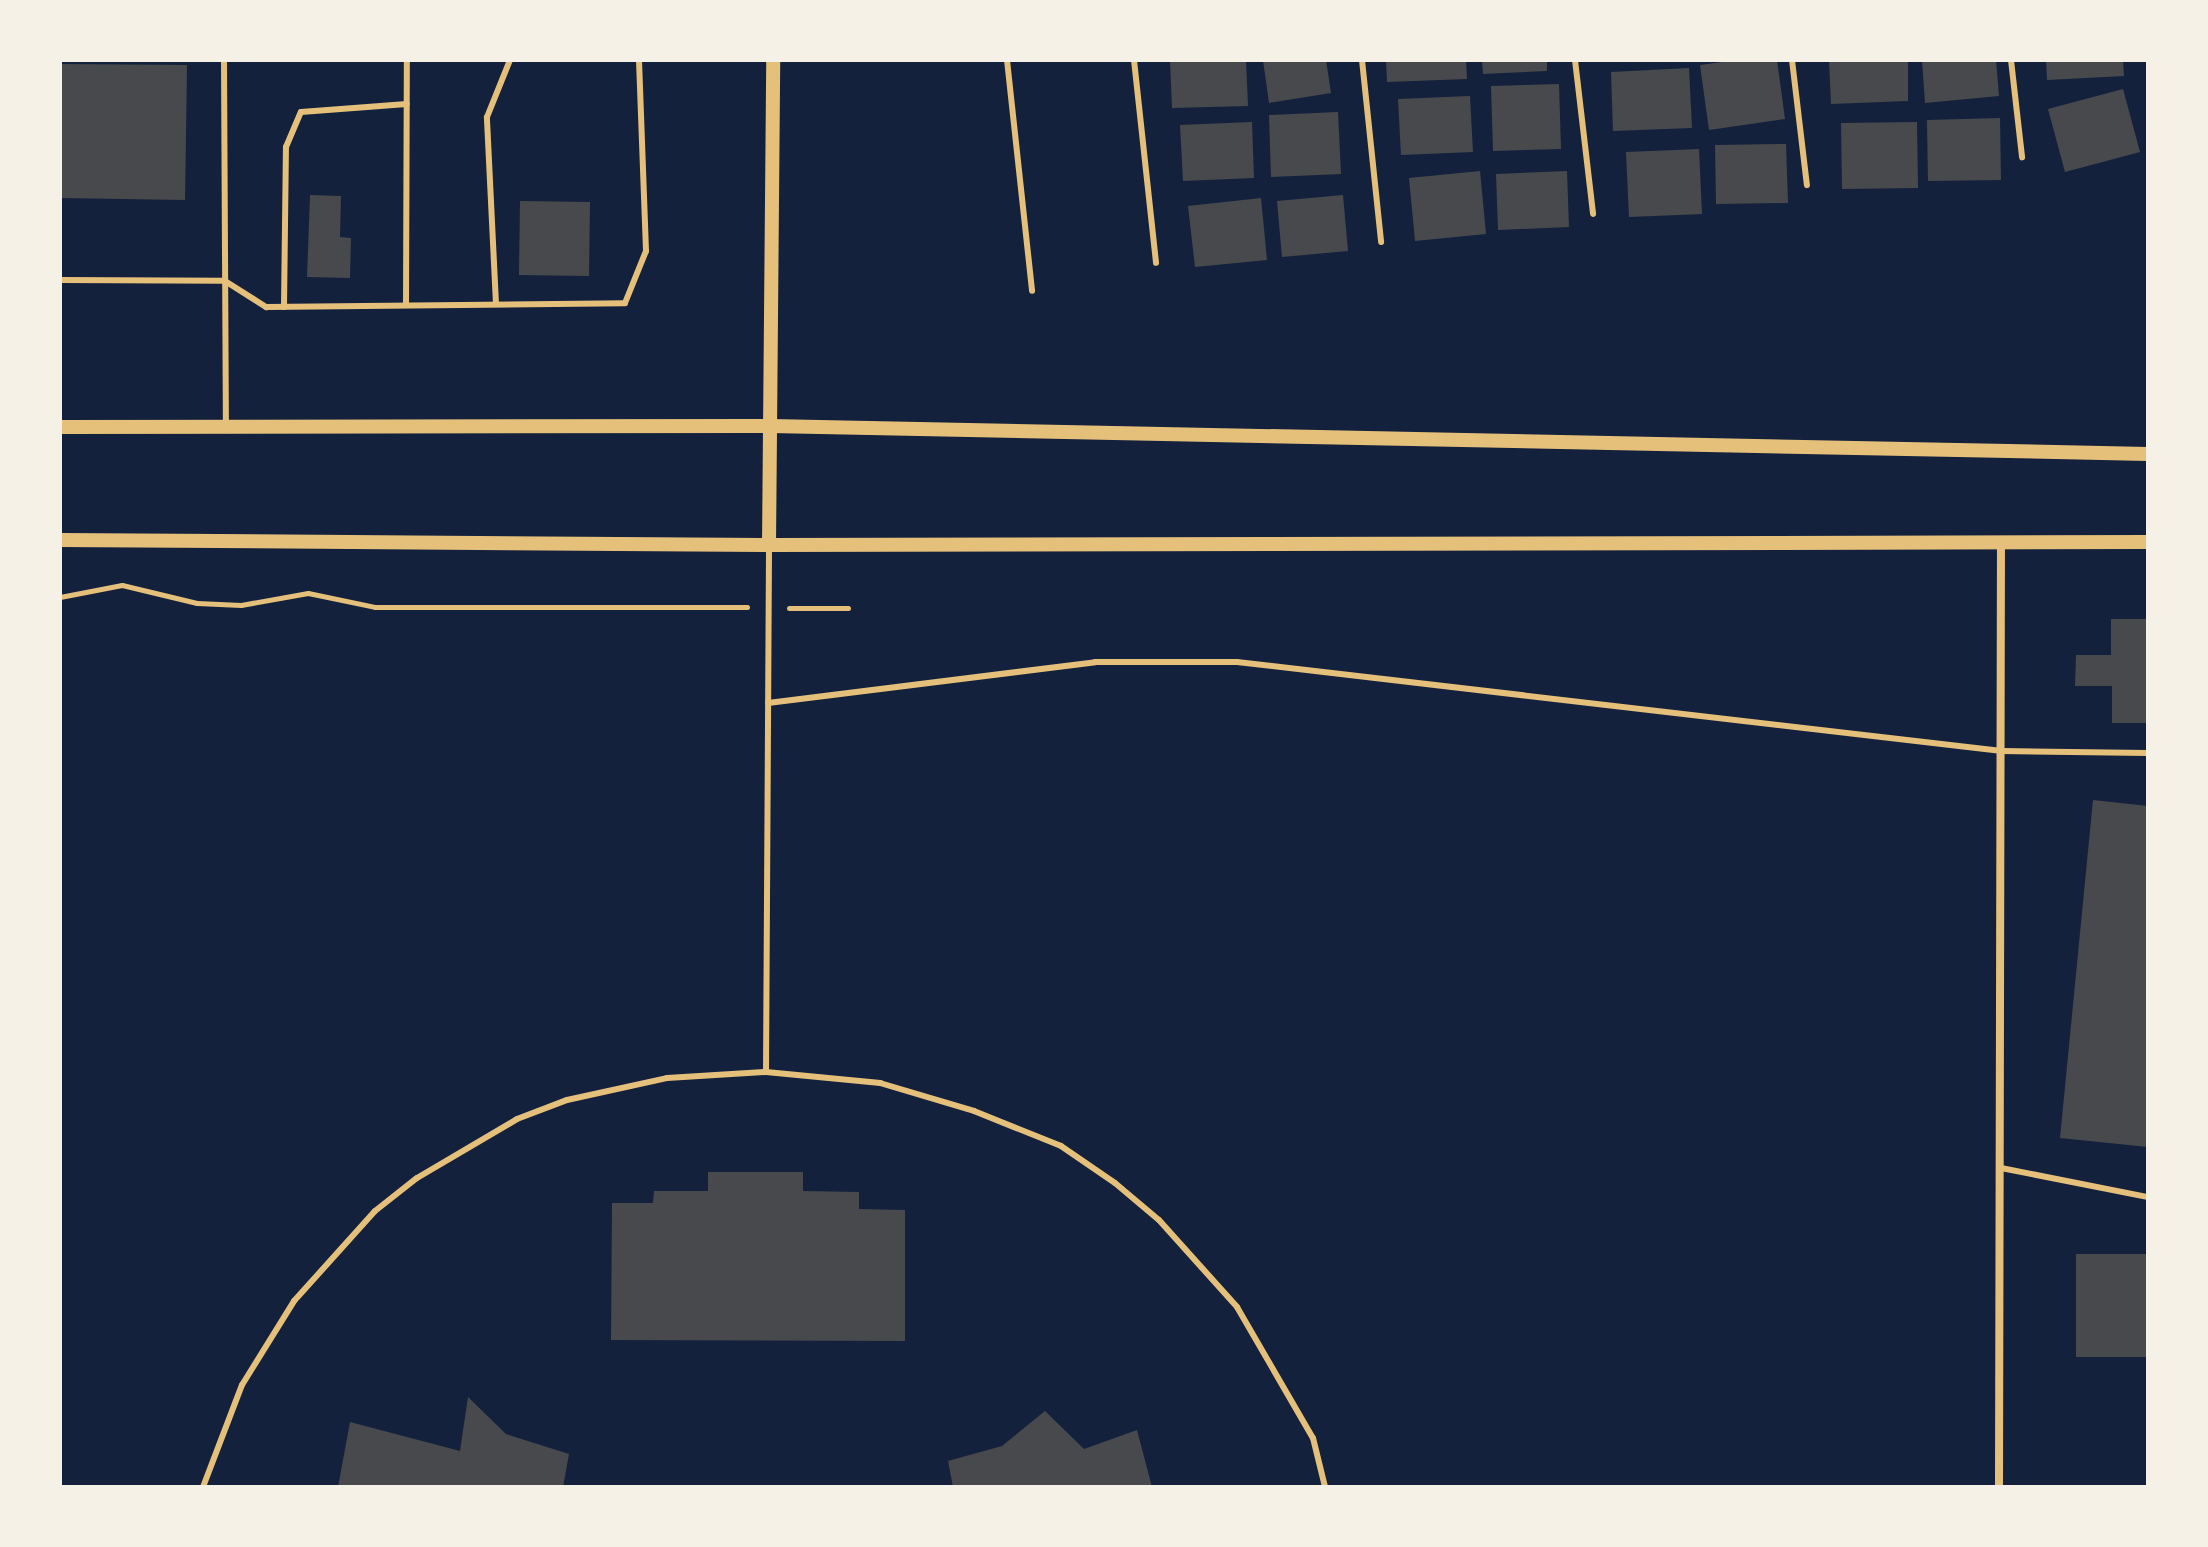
<!DOCTYPE html>
<style>
body{margin:0}
#map{position:relative;width:2208px;height:1547px;overflow:hidden;background:#14213d;font-family:"DejaVu Sans",sans-serif}
div>[style]{position:absolute}
[style*='--x']{left:calc(var(--x)*1px);top:calc(var(--y)*1px);width:calc(var(--w)*1px);rotate:calc(var(--a)*1deg)}
.building>*{inset:0;background:#48494c}
.path>*{height:5px;margin:-2.5px;padding:0 2.5px;transform-origin:2.5px;border-radius:2.5px;background:#e5c07b}
.service>*{height:6px;margin:-3px;padding:0 3px;transform-origin:3px;border-radius:3px;background:#e5c07b}
.minor>*{height:8px;margin:-4px;padding:0 4px;transform-origin:4px;border-radius:4px;background:#e5c07b}
.tertiary>*{height:14px;margin:-7px;padding:0 7px;transform-origin:7px;border-radius:7px;background:#e5c07b}
span{translate:-50% -50%;white-space:nowrap;text-align:center;line-height:1.15;-webkit-text-stroke:8px #f6f1e7;paint-order:stroke}
.frame{position:absolute;inset:0;border:62px solid #f6f1e7;pointer-events:none}
</style>
<div id="map">
<div class="building">
<i style="clip-path:polygon(1170px 60px,1246px 60px,1248px 106px,1172px 108px)"></i>
<i style="clip-path:polygon(1263px 60px,1326px 60px,1331px 93px,1269px 103px)"></i>
<i style="clip-path:polygon(1386px 60px,1466px 60px,1467px 79px,1387px 82px)"></i>
<i style="clip-path:polygon(1482px 60px,1547px 60px,1547px 71px,1483px 74px)"></i>
<i style="clip-path:polygon(1737px 60px,1777px 60px,1785px 119px,1709px 130px,1700px 65px)"></i>
<i style="clip-path:polygon(1829px 60px,1908px 60px,1908px 101px,1831px 104px)"></i>
<i style="clip-path:polygon(1922px 60px,1996px 60px,1999px 96px,1925px 103px)"></i>
<i style="clip-path:polygon(2046px 60px,2123px 60px,2124px 76px,2047px 80px)"></i>
<i style="clip-path:polygon(60px 64px,187px 65px,185px 200px,60px 198px)"></i>
<i style="clip-path:polygon(1689px 68px,1692px 128px,1613px 131px,1611px 72px)"></i>
<i style="clip-path:polygon(1559px 84px,1561px 149px,1493px 151px,1491px 86px)"></i>
<i style="clip-path:polygon(2123px 89px,2140px 152px,2065px 172px,2048px 109px)"></i>
<i style="clip-path:polygon(1470px 96px,1473px 152px,1401px 155px,1398px 99px)"></i>
<i style="clip-path:polygon(1338px 112px,1341px 174px,1271px 177px,1269px 115px)"></i>
<i style="clip-path:polygon(2000px 118px,2001px 180px,1928px 181px,1927px 120px)"></i>
<i style="clip-path:polygon(1252px 122px,1254px 178px,1183px 181px,1180px 125px)"></i>
<i style="clip-path:polygon(1917px 122px,1918px 188px,1842px 189px,1841px 123px)"></i>
<i style="clip-path:polygon(1786px 144px,1788px 203px,1716px 204px,1715px 145px)"></i>
<i style="clip-path:polygon(1699px 149px,1702px 214px,1629px 217px,1626px 152px)"></i>
<i style="clip-path:polygon(1480px 171px,1486px 234px,1415px 241px,1409px 178px)"></i>
<i style="clip-path:polygon(1567px 171px,1569px 227px,1498px 230px,1496px 174px)"></i>
<i style="clip-path:polygon(310px 195px,341px 196px,340px 237px,351px 238px,350px 278px,307px 277px)"></i>
<i style="clip-path:polygon(1343px 195px,1348px 251px,1282px 257px,1277px 201px)"></i>
<i style="clip-path:polygon(1261px 198px,1267px 260px,1195px 267px,1188px 206px)"></i>
<i style="clip-path:polygon(520px 201px,590px 202px,589px 276px,519px 275px)"></i>
<i style="clip-path:polygon(2111px 619px,2148px 619px,2148px 723px,2112px 723px,2112px 686px,2075px 686px,2076px 655px,2111px 655px)"></i>
<i style="clip-path:polygon(2093px 800px,2148px 806px,2148px 1147px,2060px 1138px)"></i>
<i style="clip-path:polygon(708px 1172px,803px 1172px,803px 1191px,859px 1192px,859px 1209px,905px 1210px,905px 1341px,611px 1340px,612px 1203px,653px 1203px,654px 1191px,708px 1191px)"></i>
<i style="clip-path:polygon(2076px 1254px,2148px 1254px,2148px 1357px,2076px 1357px)"></i>
<i style="clip-path:polygon(468px 1397px,506px 1434px,569px 1454px,563px 1487px,338px 1487px,350px 1422px,460px 1451px)"></i>
<i style="clip-path:polygon(1045px 1411px,1084px 1449px,1137px 1430px,1152px 1487px,953px 1487px,948px 1461px,1002px 1446px)"></i>
</div>
<div class="path">
<i style="--x:60;--y:597;--w:63;--a:-11"></i>
<i style="--x:122;--y:585;--w:77;--a:13.5"></i>
<i style="--x:197;--y:603;--w:44;--a:2.6"></i>
<i style="--x:241;--y:605;--w:68;--a:-10.2"></i>
<i style="--x:308;--y:593;--w:68;--a:11.8"></i>
<i style="--x:375;--y:607;--w:372;--a:0"></i>
<i style="--x:789;--y:608;--w:59;--a:0"></i>
</div>
<div class="service">
<i style="--x:224;--y:60;--w:364;--a:89.7"></i>
<i style="--x:1007;--y:60;--w:232;--a:83.8"></i>
<i style="--x:1134;--y:60;--w:204;--a:83.8"></i>
<i style="--x:1362;--y:60;--w:183;--a:84"></i>
<i style="--x:1575;--y:60;--w:155;--a:83.3"></i>
<i style="--x:1792;--y:60;--w:126;--a:83.2"></i>
<i style="--x:2011;--y:60;--w:98;--a:83.5"></i>
<i style="--x:60;--y:280;--w:165;--a:0.3"></i>
<i style="--x:225;--y:281;--w:49;--a:32.4"></i>
<i style="--x:266;--y:307;--w:359;--a:-0.6"></i>
<i style="--x:625;--y:303;--w:56;--a:-68"></i>
<i style="--x:646;--y:251;--w:191;--a:-92.1"></i>
<i style="--x:496;--y:304;--w:187;--a:-92.8"></i>
<i style="--x:487;--y:117;--w:61;--a:-68"></i>
<i style="--x:406;--y:305;--w:245;--a:-89.8"></i>
<i style="--x:284;--y:307;--w:160;--a:-89.3"></i>
<i style="--x:286;--y:147;--w:38;--a:-67"></i>
<i style="--x:301;--y:112;--w:106;--a:-4.3"></i>
<i style="--x:768;--y:703;--w:330;--a:-7.1"></i>
<i style="--x:1095;--y:662;--w:142;--a:0"></i>
<i style="--x:1237;--y:662;--w:770;--a:6.64"></i>
<i style="--x:2002;--y:751;--w:146;--a:0.8"></i>
<i style="--x:766;--y:1072;--w:527;--a:-89.67"></i>
<i style="--x:2001;--y:1168;--w:150;--a:11.2"></i>
<i style="--x:203;--y:1487;--w:109;--a:-69.1"></i>
<i style="--x:242;--y:1385;--w:99;--a:-58.2"></i>
<i style="--x:294;--y:1301;--w:121;--a:-48"></i>
<i style="--x:375;--y:1211;--w:53;--a:-38.2"></i>
<i style="--x:417;--y:1178;--w:116;--a:-30.5"></i>
<i style="--x:517;--y:1119;--w:53;--a:-20.8"></i>
<i style="--x:567;--y:1100;--w:102;--a:-12.4"></i>
<i style="--x:667;--y:1078;--w:99;--a:-3.5"></i>
<i style="--x:766;--y:1072;--w:115;--a:5.5"></i>
<i style="--x:880;--y:1083;--w:98;--a:16.6"></i>
<i style="--x:974;--y:1111;--w:94;--a:21.9"></i>
<i style="--x:1061;--y:1146;--w:65;--a:34.4"></i>
<i style="--x:1115;--y:1183;--w:57;--a:40.1"></i>
<i style="--x:1159;--y:1220;--w:117;--a:48.1"></i>
<i style="--x:1237;--y:1307;--w:151;--a:59.9"></i>
<i style="--x:1313;--y:1438;--w:50;--a:76.2"></i>
</div>
<div class="minor">
<i style="--x:1999;--y:1487;--w:946;--a:-89.88"></i>
</div>
<div class="tertiary">
<i style="--x:60;--y:427;--w:710;--a:-0.08"></i>
<i style="--x:770;--y:426;--w:1378;--a:1.16"></i>
<i style="--x:60;--y:540;--w:709;--a:0.4"></i>
<i style="--x:769;--y:545;--w:1379;--a:-0.12"></i>
<i style="--x:769;--y:545;--w:485;--a:-89.5"></i>
</div>
<div class="frame"></div>
</div>
